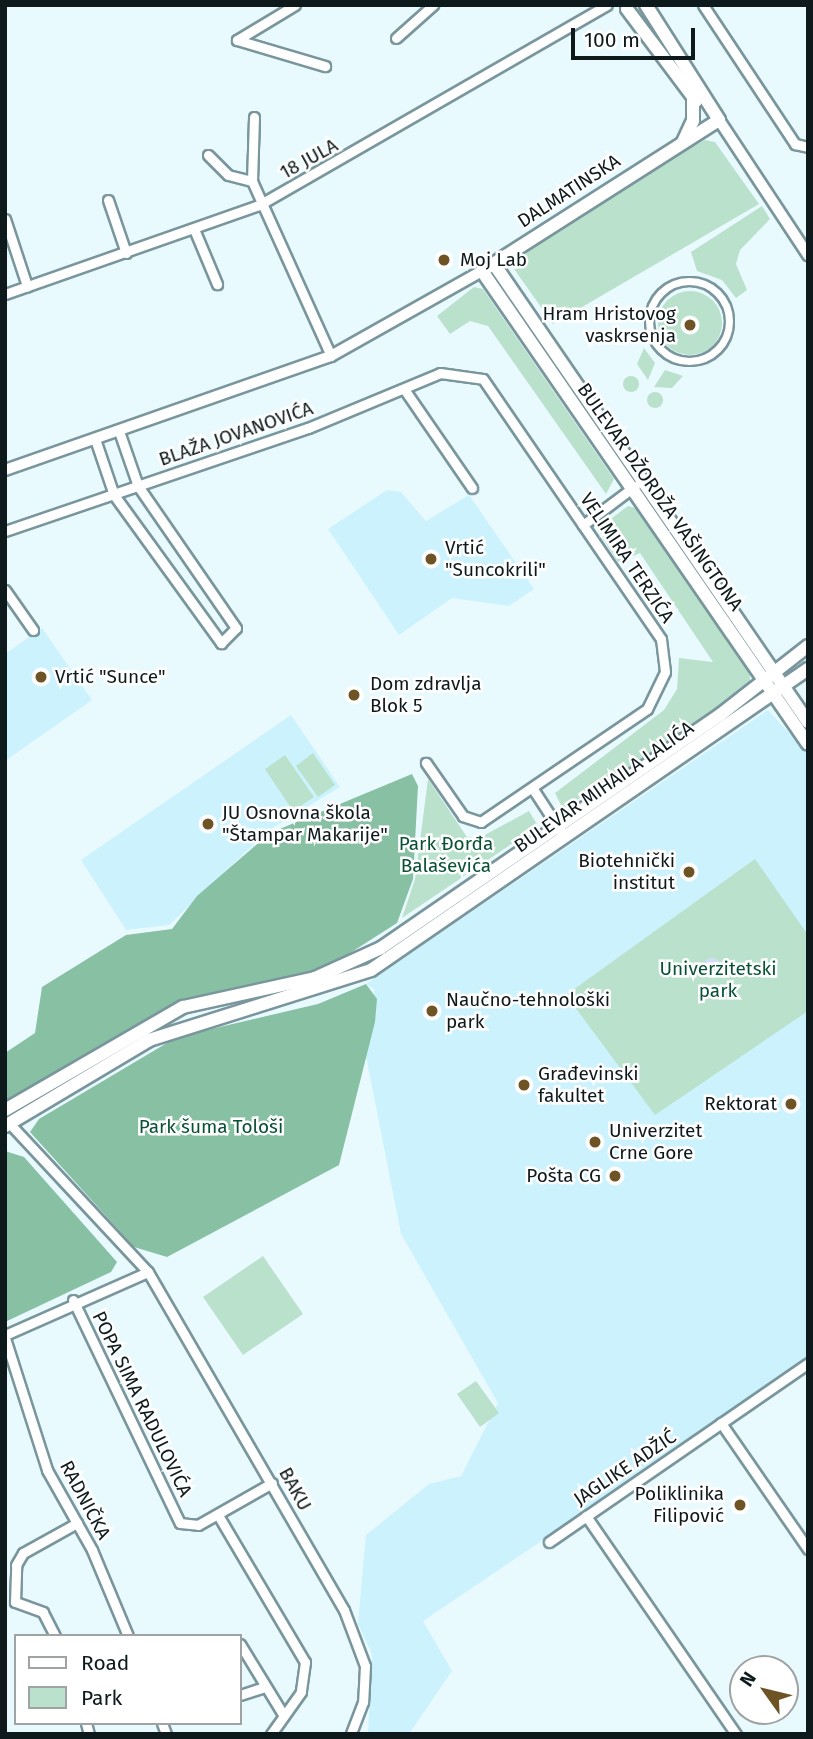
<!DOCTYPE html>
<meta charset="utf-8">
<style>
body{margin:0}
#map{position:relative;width:813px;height:1739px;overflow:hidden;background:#e9faff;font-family:"Fira Sans",sans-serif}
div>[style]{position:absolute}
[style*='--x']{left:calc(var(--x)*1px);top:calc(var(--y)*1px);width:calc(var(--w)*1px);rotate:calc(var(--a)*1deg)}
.built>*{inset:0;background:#ccf2fd}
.green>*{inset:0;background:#bae1cc}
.round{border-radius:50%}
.forest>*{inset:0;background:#88c0a3}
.water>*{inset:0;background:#d3dcfb}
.roads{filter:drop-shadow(2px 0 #7a969d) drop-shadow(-2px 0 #7a969d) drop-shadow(0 2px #7a969d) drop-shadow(0 -2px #7a969d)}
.pedestrian>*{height:7px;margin:-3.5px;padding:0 3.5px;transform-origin:3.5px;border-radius:3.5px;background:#fff}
.pedestrian>.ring{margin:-3.5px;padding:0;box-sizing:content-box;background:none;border:7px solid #fff;border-radius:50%}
.minor>*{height:9px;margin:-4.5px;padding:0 4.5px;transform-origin:4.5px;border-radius:4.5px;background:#fff}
.tertiary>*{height:10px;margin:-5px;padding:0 5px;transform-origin:5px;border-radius:5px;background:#fff}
.secondary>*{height:12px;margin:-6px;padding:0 6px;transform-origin:6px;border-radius:6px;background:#fff}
.dots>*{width:19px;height:19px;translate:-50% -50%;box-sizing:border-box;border:4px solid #fff;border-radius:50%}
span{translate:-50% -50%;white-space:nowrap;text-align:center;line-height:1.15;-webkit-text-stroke:5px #fff;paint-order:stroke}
.street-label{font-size:19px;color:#0e191b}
.poi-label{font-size:19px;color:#0e191b}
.left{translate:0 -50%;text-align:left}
.right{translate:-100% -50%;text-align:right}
.park-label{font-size:19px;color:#095135}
.frame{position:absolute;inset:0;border:7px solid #0e191b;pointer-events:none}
.legend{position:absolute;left:14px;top:1634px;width:228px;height:91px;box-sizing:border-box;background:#fff;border:2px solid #9fa3a4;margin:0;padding:9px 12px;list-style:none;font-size:21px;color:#0e191b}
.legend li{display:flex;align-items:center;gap:14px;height:35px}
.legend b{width:35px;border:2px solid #9fa3a4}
.north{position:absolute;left:729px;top:1655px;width:70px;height:70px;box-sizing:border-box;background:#fff;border:2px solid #9fa3a4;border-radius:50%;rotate:304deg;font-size:19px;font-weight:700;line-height:28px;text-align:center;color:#0e191b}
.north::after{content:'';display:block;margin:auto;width:24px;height:32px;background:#6e5325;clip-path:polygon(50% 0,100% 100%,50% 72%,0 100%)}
.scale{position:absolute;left:571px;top:28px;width:124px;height:32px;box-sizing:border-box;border:4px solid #0e191b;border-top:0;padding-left:9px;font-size:21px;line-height:24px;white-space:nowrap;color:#0e191b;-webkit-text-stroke:5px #fff;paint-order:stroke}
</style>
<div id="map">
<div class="built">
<i style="clip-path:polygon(387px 490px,401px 492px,426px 521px,469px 495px,534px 589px,509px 606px,452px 598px,399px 635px,328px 529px)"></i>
<i style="clip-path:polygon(42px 628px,92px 700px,5px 761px,5px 654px)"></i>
<i style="clip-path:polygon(768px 710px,808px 754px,808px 1361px,423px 1621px,452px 1671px,409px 1734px,368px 1734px,372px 1654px,358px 1624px,366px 1535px,429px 1484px,461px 1476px,498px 1403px,401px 1234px,365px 1051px,375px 1022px,374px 989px,366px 984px)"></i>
<i style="clip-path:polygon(291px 715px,340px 787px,269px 830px,169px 925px,126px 930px,81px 860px)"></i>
</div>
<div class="green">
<i style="clip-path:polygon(705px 140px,715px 142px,759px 204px,553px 324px,514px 269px,515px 261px,616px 188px)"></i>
<i style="clip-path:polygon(762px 206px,770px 219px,740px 250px,736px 264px,747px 290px,736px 298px,722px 280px,697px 271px,691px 252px)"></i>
<i style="clip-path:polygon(474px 287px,483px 289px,614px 479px,606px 494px,488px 326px,470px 321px,450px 334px,437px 316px)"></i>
<i class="round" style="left:658px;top:291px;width:64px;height:64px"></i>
<i style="clip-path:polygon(644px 348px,655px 363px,648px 380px,637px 364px)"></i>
<i style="clip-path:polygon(665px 370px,683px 376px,672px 388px,654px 387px)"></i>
<i class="round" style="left:623px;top:376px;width:16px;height:16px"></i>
<i class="round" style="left:647px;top:392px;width:16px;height:16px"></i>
<i style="clip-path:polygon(628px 506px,639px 509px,750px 669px,750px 680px,744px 693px,563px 809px,555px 793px,664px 710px,677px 689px,679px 658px,713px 662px,640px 553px,618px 562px,603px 539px,600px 527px)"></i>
<i style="clip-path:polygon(313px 753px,335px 785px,318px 797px,296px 766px)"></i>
<i style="clip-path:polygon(285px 755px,314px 797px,293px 811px,265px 769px)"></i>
<i style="clip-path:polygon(428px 779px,467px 837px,481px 837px,529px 811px,538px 826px,402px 918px,415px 879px)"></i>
<i style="clip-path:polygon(755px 859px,808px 935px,808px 1011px,655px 1115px,566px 995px)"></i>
<i style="clip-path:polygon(263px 1256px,303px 1314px,243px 1355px,203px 1297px)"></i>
<i style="clip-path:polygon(476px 1381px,499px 1413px,480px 1427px,457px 1394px)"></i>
</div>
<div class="forest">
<i style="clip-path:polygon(412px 774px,418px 786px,413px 879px,397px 923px,325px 969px,175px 1008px,14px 1102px,5px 1098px,5px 1053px,35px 1033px,42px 987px,126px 935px,172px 929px,197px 896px,270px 833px)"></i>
<i style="clip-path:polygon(366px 984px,377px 999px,375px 1022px,339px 1165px,167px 1257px,134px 1247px,30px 1132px,39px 1119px,177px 1037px,318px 1004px)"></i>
<i style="clip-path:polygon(5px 1151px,24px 1157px,117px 1262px,111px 1272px,5px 1322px)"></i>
</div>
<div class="water">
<i class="round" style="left:704px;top:958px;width:16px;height:16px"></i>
</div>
<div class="roads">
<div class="pedestrian">
<i class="ring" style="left:649px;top:281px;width:73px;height:73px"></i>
</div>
<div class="minor">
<i style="--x:295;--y:5;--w:68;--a:148.9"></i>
<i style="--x:237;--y:40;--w:92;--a:16.5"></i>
<i style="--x:703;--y:5;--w:167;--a:56.5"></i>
<i style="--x:795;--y:144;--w:13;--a:13"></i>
<i style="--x:396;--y:38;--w:50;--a:-41.7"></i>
<i style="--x:208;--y:155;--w:28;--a:45"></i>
<i style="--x:228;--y:175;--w:25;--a:14"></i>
<i style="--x:252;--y:181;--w:192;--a:65.7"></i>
<i style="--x:252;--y:181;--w:64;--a:-88.2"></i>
<i style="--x:108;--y:200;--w:56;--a:71.2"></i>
<i style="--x:5;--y:219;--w:71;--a:71.8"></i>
<i style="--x:194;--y:229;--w:60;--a:67.3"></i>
<i style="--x:5;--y:294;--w:269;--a:-19.3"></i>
<i style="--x:259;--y:205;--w:401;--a:-29.9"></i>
<i style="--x:404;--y:389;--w:120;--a:55.5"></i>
<i style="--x:95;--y:439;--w:59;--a:71.3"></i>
<i style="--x:114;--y:495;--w:183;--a:54.1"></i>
<i style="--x:221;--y:643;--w:21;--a:-45"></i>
<i style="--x:236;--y:628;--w:173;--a:-124.6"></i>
<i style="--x:138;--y:486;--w:58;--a:-109.1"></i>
<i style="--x:583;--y:525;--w:65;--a:-36.9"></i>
<i style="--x:5;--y:531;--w:320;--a:-18.8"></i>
<i style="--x:308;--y:428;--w:143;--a:-22.6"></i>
<i style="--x:440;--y:373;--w:43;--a:7.9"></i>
<i style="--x:483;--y:379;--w:315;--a:55.6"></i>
<i style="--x:661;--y:639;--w:33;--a:83"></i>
<i style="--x:665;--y:672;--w:41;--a:115.9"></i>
<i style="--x:647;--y:709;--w:201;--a:145.8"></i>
<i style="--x:481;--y:822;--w:19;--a:-162"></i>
<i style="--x:463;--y:816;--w:65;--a:-124.9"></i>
<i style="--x:5;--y:590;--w:49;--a:55"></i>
<i style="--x:533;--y:789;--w:51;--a:56.9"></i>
<i style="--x:10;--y:1124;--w:202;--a:47"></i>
<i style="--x:148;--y:1272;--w:391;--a:59.9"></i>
<i style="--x:344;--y:1610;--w:60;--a:69.4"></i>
<i style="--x:365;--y:1666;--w:36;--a:93"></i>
<i style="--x:363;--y:1702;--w:34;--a:111"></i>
<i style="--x:73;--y:1300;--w:247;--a:64.4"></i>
<i style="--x:180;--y:1523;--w:18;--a:6"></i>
<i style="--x:198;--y:1525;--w:85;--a:-29.6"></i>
<i style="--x:5;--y:1335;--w:156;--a:-23.8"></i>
<i style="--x:5;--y:1338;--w:139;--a:72.3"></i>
<i style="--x:47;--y:1470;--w:92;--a:60.6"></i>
<i style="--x:92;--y:1550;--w:93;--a:67.3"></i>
<i style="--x:721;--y:1423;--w:153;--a:55.4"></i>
<i style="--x:218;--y:1515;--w:171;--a:59.4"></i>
<i style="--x:305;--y:1662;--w:30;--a:98"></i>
<i style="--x:301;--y:1692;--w:52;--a:125.5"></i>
<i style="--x:586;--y:1516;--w:265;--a:55.5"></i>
<i style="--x:549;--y:1542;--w:315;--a:-34.6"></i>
<i style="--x:55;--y:1636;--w:27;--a:-117"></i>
<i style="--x:43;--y:1612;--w:30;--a:-160"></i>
<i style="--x:15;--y:1602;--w:37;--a:-88"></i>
<i style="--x:16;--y:1565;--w:14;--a:-60"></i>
<i style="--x:23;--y:1553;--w:62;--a:-29.1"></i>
<i style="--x:240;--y:1644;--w:84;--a:58.6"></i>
<i style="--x:240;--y:1695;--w:23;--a:-18"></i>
<i style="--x:86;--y:1723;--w:11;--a:75"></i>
<i style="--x:162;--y:1723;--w:12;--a:70"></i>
</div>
<div class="tertiary">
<i style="--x:719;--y:120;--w:162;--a:56.6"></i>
<i style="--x:5;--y:470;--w:345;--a:-19.3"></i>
<i style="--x:331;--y:356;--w:173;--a:-29.4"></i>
</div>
<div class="secondary">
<i style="--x:646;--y:5;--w:136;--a:57.6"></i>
<i style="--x:719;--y:120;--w:281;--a:147.5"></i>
<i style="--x:482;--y:271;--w:574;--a:55.42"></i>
<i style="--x:627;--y:9;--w:115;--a:53.1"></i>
<i style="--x:683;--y:142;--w:23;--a:-65"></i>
<i style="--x:693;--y:121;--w:25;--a:-90"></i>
<i style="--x:494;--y:264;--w:555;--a:55.57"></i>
<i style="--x:5;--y:1110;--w:206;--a:-30.1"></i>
<i style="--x:183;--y:1007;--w:135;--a:-12.4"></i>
<i style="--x:315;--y:978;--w:72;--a:-24.4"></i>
<i style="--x:381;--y:948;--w:411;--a:-34.5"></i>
<i style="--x:720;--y:715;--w:112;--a:-38.1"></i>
<i style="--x:5;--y:1126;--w:168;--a:-30.8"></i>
<i style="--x:149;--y:1040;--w:233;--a:-17.5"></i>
<i style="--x:371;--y:970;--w:531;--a:-34.56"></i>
</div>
</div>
<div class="dots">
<i style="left:444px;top:260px;background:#6e5325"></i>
<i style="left:690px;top:325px;background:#6e5325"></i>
<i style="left:431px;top:559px;background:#6e5325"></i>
<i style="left:41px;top:677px;background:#6e5325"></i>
<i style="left:354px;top:695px;background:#6e5325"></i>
<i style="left:208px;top:824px;background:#6e5325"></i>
<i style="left:689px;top:872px;background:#6e5325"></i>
<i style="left:432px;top:1011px;background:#6e5325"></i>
<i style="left:524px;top:1085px;background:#6e5325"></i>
<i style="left:791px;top:1104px;background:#6e5325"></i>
<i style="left:595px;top:1142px;background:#6e5325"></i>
<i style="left:615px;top:1176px;background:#6e5325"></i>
<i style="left:740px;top:1505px;background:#6e5325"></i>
</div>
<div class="street-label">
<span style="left:309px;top:159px;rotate:-29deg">18 JULA</span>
<span style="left:569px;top:191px;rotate:-33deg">DALMATINSKA</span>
<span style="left:236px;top:434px;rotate:-19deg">BLAŽA JOVANOVIĆA</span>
<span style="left:660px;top:497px;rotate:55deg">BULEVAR DŽORDŽA VAŠINGTONA</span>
<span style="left:627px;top:558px;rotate:56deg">VELIMIRA TERZIĆA</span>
<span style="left:604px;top:787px;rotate:-35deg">BULEVAR MIHAILA LALIĆA</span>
<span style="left:142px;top:1404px;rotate:64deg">POPA SIMA RADULOVIĆA</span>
<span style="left:625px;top:1468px;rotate:-34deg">JAGLIKE ADŽIĆ</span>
<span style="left:295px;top:1489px;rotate:61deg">BAKU</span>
<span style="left:85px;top:1500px;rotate:62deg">RADNIČKA</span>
</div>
<div class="poi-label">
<span class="left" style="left:460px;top:260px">Moj Lab</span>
<span class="right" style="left:676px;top:325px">Hram Hristovog<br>vaskrsenja</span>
<span class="left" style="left:445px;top:559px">Vrtić<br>"Suncokrili"</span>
<span class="left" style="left:55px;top:677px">Vrtić "Sunce"</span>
<span class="left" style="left:370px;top:695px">Dom zdravlja<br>Blok 5</span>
<span class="left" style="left:222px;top:824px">JU Osnovna škola<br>"Štampar Makarije"</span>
<span class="right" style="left:675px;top:872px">Biotehnički<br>institut</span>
<span class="left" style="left:446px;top:1011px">Naučno-tehnološki<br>park</span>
<span class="left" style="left:538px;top:1085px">Građevinski<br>fakultet</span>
<span class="right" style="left:777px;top:1104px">Rektorat</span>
<span class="left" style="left:609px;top:1142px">Univerzitet<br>Crne Gore</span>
<span class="right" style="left:601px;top:1176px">Pošta CG</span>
<span class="right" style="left:724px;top:1505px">Poliklinika<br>Filipović</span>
</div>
<div class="park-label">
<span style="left:446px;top:855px">Park Đorđa<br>Balaševića</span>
<span style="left:718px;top:980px">Univerzitetski<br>park</span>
<span style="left:211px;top:1127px">Park šuma Tološi</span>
</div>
<div class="frame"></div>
<ul class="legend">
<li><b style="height:9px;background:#fff"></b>Road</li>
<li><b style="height:19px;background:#bae1cc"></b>Park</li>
</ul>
<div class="north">N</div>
<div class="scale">100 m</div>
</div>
